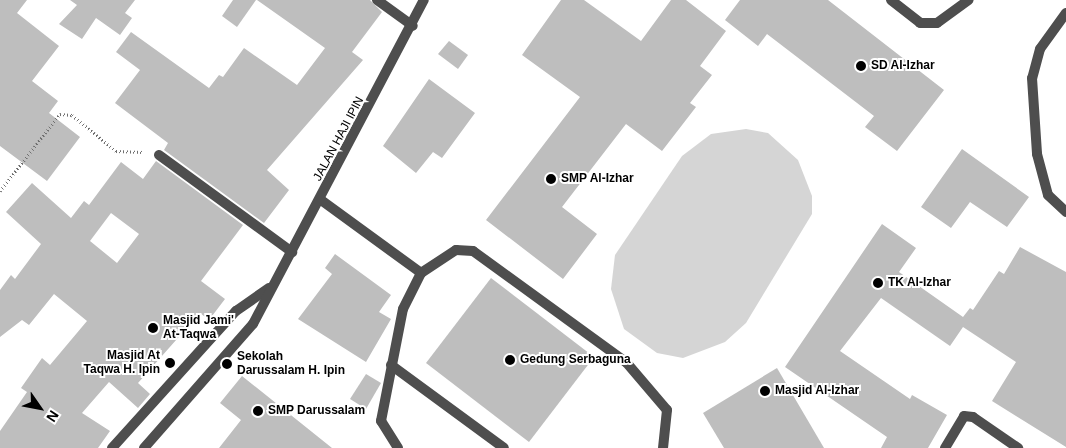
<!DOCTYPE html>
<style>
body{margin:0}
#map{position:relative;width:1066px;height:448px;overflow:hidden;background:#fff;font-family:Arial,sans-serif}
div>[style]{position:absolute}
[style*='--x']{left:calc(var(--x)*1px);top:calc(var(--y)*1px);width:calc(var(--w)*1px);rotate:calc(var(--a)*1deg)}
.green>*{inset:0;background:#d5d5d5}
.building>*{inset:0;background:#bebebe}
.path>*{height:3px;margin-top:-1.5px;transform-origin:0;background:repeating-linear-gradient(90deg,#707070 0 1px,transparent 0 3.5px)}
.service>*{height:10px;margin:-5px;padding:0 5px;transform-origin:5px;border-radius:5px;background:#4e4e4e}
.minor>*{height:10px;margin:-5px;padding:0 5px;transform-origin:5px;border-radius:5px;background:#4e4e4e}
.tertiary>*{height:10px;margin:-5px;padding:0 5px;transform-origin:5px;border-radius:5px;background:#4e4e4e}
.dots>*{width:14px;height:14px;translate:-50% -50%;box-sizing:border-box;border:2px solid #fff;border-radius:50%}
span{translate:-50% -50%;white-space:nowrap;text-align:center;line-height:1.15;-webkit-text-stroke:4px #fff;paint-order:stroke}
.poi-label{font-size:12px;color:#000;font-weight:700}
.left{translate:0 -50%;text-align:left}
.right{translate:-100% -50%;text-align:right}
.street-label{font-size:12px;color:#000}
.north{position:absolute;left:15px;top:383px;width:50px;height:50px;-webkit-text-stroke:4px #fff;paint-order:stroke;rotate:123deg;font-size:14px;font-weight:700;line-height:20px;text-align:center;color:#000}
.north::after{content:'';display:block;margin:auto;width:18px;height:22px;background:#000;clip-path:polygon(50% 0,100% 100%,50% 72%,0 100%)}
</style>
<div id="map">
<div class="green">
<i style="clip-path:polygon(746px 129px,768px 133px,798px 160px,812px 196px,812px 214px,746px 323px,725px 342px,683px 358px,657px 353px,624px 329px,611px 289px,615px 255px,682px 156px,711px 134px)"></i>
</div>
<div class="building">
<i style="clip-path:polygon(0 0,27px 0,17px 13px,59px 46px,32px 81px,58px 101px,49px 113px,80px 137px,47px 181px,0 146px)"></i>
<i style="clip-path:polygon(70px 0,135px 0,125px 13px,132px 18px,120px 35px,96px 18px,82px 39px,59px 24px,77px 5px)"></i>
<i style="clip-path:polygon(233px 0,256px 0,237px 27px,222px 16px)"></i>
<i style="clip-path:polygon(257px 0,370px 0,382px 12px,352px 52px,363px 60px,267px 170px,289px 190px,264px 223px,164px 150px,168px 143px,115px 103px,140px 70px,116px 52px,131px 32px,209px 88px,219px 75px,223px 77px,244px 48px,297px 85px,325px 48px)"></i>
<i style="clip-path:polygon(561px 0,584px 0,641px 41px,671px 0,686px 0,726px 31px,700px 66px,712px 75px,690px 103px,696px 107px,662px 151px,626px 124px,562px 207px,597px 234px,563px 279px,486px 220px,580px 97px,522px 55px)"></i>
<i style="clip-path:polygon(740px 0,828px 0,944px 90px,897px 151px,865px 127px,874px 116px,767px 34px,758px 46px,725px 20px)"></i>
<i style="clip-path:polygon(449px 41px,468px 55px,458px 69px,438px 54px)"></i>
<i style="clip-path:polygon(429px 79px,475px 113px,442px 158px,433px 152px,416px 173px,383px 146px)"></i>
<i style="clip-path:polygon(962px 149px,1029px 197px,1007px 227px,970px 202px,951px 228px,921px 207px)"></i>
<i style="clip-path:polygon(evenodd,156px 161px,243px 225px,201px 281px,225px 299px,209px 320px,200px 313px,138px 383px,150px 394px,138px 408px,109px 382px,82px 413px,110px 431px,98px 448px,0 448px,0 431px,27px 392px,21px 388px,42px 358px,50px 365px,87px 321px,54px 294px,29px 325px,22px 320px,0 337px,0 290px,11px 275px,15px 279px,41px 244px,6px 212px,32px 183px,71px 218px,84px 201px,89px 205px,121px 162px,143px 179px,156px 161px,111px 213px,139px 234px,117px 263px,90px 241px,111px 213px)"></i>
<i style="clip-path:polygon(882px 224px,916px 248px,899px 272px,963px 317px,970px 308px,973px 310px,999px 271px,1004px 274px,1020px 247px,1066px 272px,1066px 447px,992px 401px,1016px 362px,963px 327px,950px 346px,881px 298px,840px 351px,910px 399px,912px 395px,947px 415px,928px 448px,881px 448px,887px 437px,785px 367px)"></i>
<i style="clip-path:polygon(335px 254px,391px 295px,379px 312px,391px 319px,366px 362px,298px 319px,332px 274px,325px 268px)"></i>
<i style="clip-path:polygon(491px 278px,594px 357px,529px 442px,426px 363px)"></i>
<i style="clip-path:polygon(777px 368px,824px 448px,724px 448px,703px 413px)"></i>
<i style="clip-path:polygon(366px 374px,381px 383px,366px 409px,350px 399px)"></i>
<i style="clip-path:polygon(242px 376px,332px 448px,219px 448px,241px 420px,220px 403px)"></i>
</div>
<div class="path">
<i style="--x:0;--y:191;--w:98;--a:-52.1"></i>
<i style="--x:60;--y:114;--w:12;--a:5"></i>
<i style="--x:72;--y:115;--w:57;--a:39.3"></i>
<i style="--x:116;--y:151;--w:27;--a:2"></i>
</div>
<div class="service">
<i style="--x:891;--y:0;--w:37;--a:38"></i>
<i style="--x:920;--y:23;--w:17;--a:0"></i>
<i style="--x:937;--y:23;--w:39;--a:-36"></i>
<i style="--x:1066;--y:13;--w:44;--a:125.8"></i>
<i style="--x:1040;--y:49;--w:30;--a:105"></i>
<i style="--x:1032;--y:78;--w:76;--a:86.2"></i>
<i style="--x:1037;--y:154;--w:42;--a:75"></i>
<i style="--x:1048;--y:195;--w:25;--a:43"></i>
<i style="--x:321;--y:200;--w:124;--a:36.1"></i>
<i style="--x:391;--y:365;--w:140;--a:36.3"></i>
<i style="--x:398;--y:448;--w:32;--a:-122"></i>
<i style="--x:381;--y:421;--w:114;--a:-78.9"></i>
<i style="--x:403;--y:309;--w:40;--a:-63.4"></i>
<i style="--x:421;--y:273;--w:42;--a:-33.3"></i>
<i style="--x:456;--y:250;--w:17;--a:3"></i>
<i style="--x:473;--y:251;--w:189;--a:36"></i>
<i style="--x:626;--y:362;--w:63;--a:49.5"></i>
<i style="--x:667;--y:410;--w:38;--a:96"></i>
</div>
<div class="minor">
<i style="--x:377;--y:0;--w:44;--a:35.8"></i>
<i style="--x:159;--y:155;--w:165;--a:36.1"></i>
<i style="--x:945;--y:448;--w:37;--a:-59"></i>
<i style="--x:964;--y:416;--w:9;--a:6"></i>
<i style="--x:973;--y:417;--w:55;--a:34.6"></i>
</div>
<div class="tertiary">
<i style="--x:112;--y:448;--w:185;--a:-47.9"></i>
<i style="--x:236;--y:311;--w:40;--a:-34.9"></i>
<i style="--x:144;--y:448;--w:165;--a:-48.7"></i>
<i style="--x:253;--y:324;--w:366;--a:-62.2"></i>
</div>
<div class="dots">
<i style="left:861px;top:66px;background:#000"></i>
<i style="left:551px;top:179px;background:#000"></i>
<i style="left:878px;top:283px;background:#000"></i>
<i style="left:153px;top:328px;background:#000"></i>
<i style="left:510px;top:360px;background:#000"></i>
<i style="left:170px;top:363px;background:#000"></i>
<i style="left:227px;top:364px;background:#000"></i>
<i style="left:765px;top:391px;background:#000"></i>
<i style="left:258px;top:411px;background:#000"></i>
</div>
<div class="poi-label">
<span class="left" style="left:871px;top:66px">SD Al-Izhar</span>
<span class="left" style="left:561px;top:179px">SMP Al-Izhar</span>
<span class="left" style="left:888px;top:283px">TK Al-Izhar</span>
<span class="left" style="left:163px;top:328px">Masjid Jami'<br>At-Taqwa</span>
<span class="right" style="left:160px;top:363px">Masjid At<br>Taqwa H. Ipin</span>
<span class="left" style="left:237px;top:364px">Sekolah<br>Darussalam H. Ipin</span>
<span class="left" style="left:520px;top:360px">Gedung Serbaguna</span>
<span class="left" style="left:775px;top:391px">Masjid Al-Izhar</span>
<span class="left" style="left:268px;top:411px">SMP Darussalam</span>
</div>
<div class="street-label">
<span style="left:339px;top:139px;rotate:-62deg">JALAN HAJI IPIN</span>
</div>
<div class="north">N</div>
</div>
